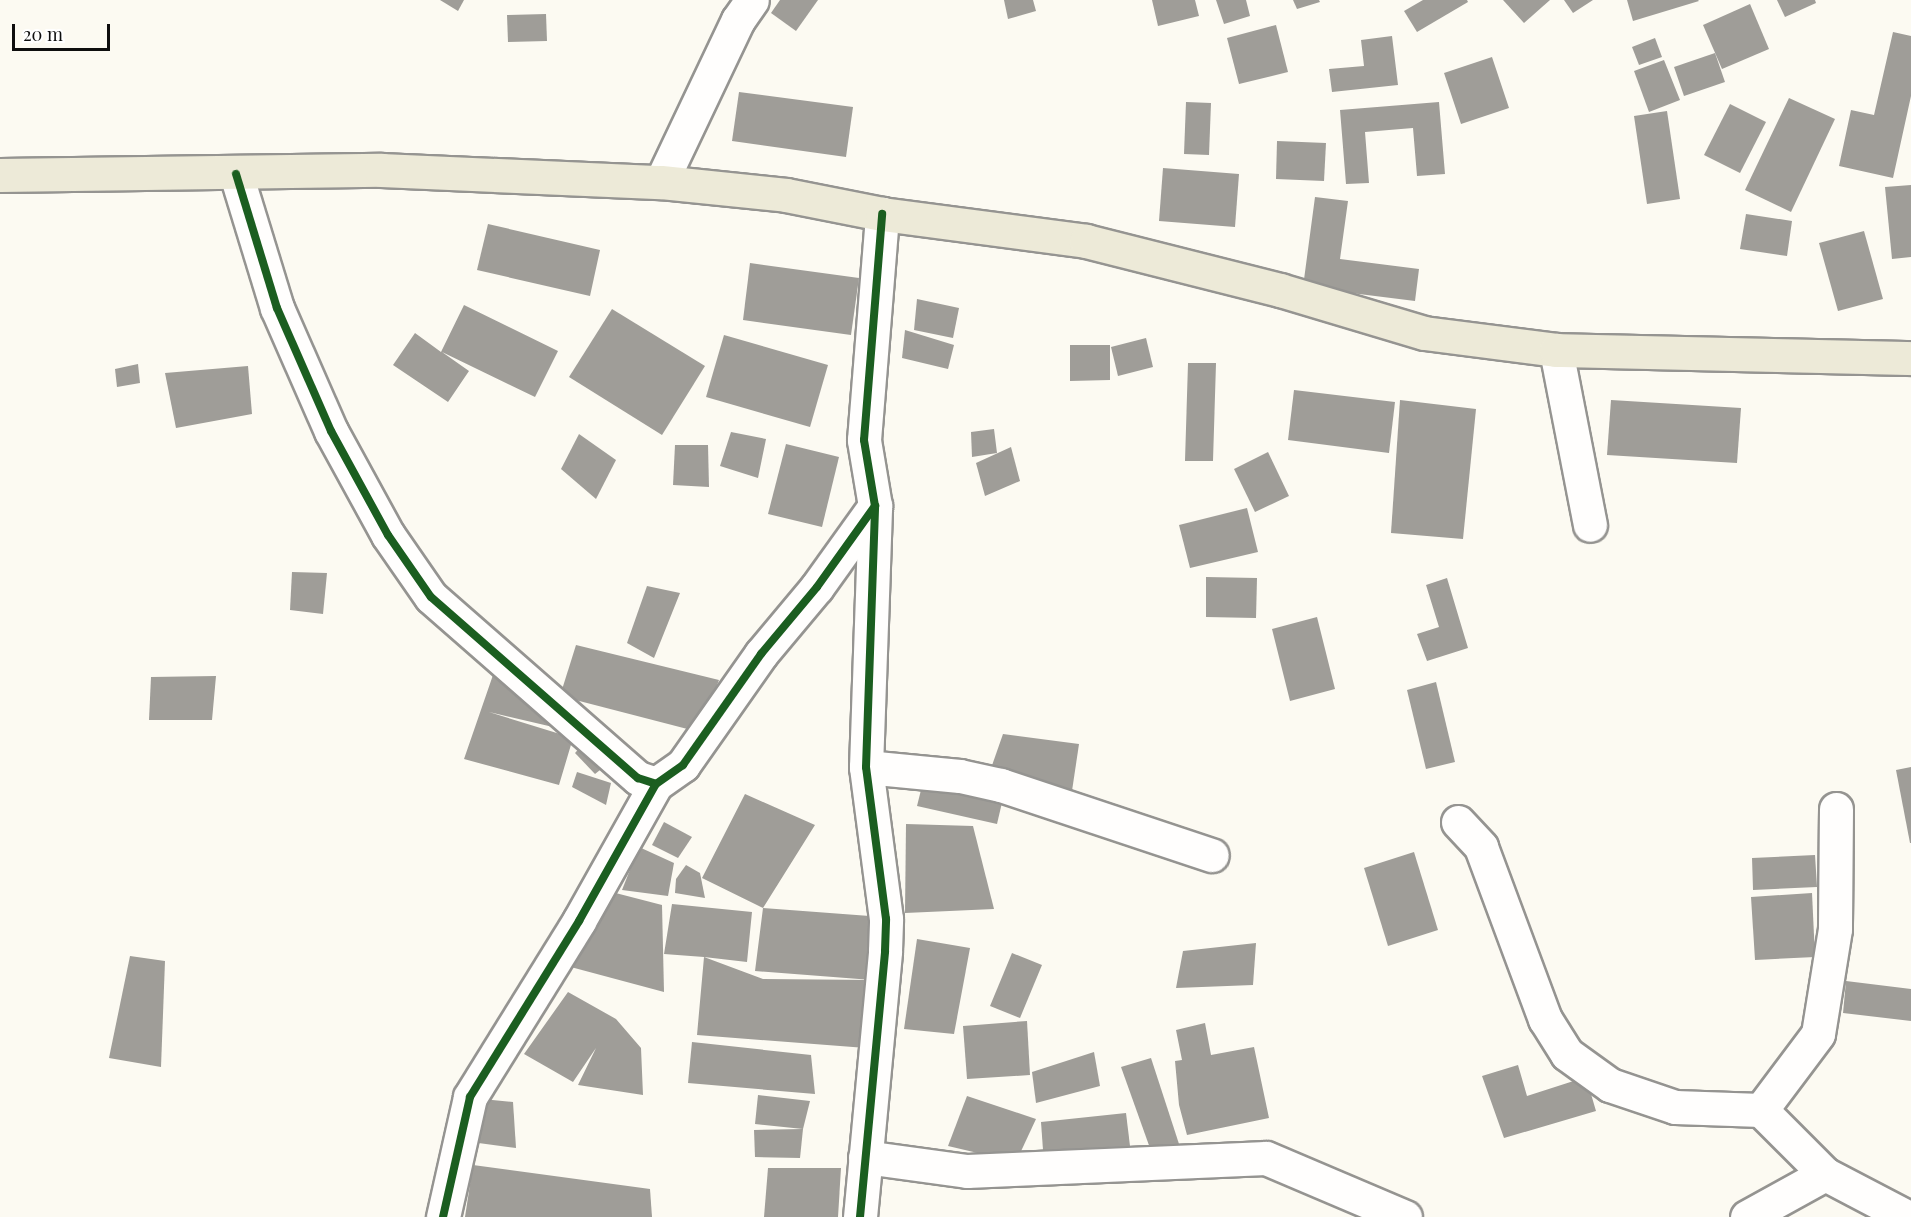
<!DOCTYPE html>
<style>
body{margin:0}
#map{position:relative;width:1911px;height:1217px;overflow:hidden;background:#fcfaf2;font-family:"Playfair Display",serif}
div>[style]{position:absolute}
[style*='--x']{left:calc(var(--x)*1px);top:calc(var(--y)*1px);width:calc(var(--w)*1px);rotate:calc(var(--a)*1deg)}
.building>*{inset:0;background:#9f9d98}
.roads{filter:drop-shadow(2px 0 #959491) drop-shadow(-2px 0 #959491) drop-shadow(0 2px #959491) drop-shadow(0 -2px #959491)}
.minor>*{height:33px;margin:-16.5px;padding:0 16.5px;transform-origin:16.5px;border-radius:16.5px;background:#fffefd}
.major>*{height:33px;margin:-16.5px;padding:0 16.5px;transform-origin:16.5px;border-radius:16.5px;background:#edead8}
.cycleway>*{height:8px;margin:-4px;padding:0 4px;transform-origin:4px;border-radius:4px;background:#1b5e20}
span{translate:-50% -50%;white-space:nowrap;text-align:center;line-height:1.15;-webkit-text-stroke:6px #fff;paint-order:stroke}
.scale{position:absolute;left:12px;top:24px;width:98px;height:27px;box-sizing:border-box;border:3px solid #0e0e0e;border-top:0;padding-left:8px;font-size:18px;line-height:21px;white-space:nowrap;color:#0e0e0e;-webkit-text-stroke:4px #fff;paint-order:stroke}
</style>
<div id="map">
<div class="building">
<i style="clip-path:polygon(440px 0,464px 0,458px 11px)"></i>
<i style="clip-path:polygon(780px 0,818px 0,796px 31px,771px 13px)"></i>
<i style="clip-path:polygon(1004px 0,1033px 0,1036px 11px,1008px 19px)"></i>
<i style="clip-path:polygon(1152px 0,1195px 0,1199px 16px,1158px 26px)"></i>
<i style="clip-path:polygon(1216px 0,1246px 0,1250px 16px,1224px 24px)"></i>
<i style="clip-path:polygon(1293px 0,1319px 0,1320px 2px,1297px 9px)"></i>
<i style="clip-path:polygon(1423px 0,1467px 0,1468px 2px,1417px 32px,1404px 11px)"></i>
<i style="clip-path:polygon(1503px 0,1550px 0,1524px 23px)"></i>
<i style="clip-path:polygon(1564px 0,1593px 0,1573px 13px)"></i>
<i style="clip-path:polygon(1627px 0,1698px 0,1699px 1px,1633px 21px)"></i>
<i style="clip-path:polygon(1777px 0,1815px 0,1816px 3px,1785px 17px)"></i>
<i style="clip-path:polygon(1750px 4px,1769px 49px,1722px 69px,1703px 25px)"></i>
<i style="clip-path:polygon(546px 14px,547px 41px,508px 42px,507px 15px)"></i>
<i style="clip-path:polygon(1276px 25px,1288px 72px,1239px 84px,1227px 38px)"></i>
<i style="clip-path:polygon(1893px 32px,1911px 36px,1911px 96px,1893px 178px,1839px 166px,1851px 110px,1874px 115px)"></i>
<i style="clip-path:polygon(1392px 36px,1398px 85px,1332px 92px,1329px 69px,1364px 66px,1361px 40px)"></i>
<i style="clip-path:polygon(1655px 38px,1662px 57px,1639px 65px,1632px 47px)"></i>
<i style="clip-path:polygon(1715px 53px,1725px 82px,1684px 96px,1674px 67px)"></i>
<i style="clip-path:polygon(1492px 57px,1509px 108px,1461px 124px,1444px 73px)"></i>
<i style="clip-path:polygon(1664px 60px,1680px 100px,1649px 112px,1634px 71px)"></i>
<i style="clip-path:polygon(739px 92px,853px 107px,846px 157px,732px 141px)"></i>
<i style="clip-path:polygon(1789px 98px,1835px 119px,1791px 212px,1745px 190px)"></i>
<i style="clip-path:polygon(1186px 102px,1211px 103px,1209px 155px,1184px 154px)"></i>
<i style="clip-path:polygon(1439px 102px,1445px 174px,1417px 176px,1413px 128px,1365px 132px,1369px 183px,1346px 184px,1340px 110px)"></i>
<i style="clip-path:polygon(1730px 104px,1766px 122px,1740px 173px,1704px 155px)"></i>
<i style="clip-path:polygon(1667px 111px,1680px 199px,1647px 204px,1634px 116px)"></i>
<i style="clip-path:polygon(1277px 141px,1326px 143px,1324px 181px,1276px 179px)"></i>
<i style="clip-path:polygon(1163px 168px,1239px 174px,1235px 227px,1159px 221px)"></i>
<i style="clip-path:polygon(1911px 185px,1911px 257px,1892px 259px,1885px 187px)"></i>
<i style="clip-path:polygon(1315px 197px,1348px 201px,1340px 259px,1419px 269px,1415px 301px,1303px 287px)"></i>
<i style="clip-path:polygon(1746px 214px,1792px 221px,1787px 256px,1740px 249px)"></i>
<i style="clip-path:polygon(488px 224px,600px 250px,590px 296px,477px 270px)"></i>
<i style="clip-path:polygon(1864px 231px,1883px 299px,1838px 311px,1819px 243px)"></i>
<i style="clip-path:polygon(750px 263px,859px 278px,851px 335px,743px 320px)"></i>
<i style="clip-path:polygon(917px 299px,959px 308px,953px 338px,914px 330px)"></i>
<i style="clip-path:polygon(464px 305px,558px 351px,535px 397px,442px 352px,469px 371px,448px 402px,393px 365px,415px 333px,441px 352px)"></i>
<i style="clip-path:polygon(612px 309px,705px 366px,662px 435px,569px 377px)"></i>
<i style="clip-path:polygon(905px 330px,954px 345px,948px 369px,902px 358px)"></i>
<i style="clip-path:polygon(724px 335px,828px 365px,810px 427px,706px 397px)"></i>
<i style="clip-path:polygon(1146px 338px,1153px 367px,1118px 376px,1111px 347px)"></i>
<i style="clip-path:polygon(1070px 345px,1110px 345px,1110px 380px,1070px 381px)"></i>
<i style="clip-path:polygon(1188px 363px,1216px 363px,1213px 461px,1185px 461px)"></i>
<i style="clip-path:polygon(138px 364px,140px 383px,117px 387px,115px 369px)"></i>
<i style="clip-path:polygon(248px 366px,252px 414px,176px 428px,165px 373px)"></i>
<i style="clip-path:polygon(1294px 390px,1395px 402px,1389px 453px,1288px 440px)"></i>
<i style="clip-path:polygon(1400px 400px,1476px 409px,1463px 539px,1391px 533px)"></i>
<i style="clip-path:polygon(1611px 400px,1741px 408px,1737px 463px,1607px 455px)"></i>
<i style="clip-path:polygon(994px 429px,997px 453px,972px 457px,971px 432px)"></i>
<i style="clip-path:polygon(731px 432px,766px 439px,758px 478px,720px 466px)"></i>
<i style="clip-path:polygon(579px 434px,616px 460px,596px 499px,561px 469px)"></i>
<i style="clip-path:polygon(786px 444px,839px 457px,822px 527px,768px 514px)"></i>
<i style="clip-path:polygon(675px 445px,708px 445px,709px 487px,673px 485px)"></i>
<i style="clip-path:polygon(1011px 447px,1020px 481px,985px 496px,976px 463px)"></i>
<i style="clip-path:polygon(1268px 452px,1289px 496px,1255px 512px,1234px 469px)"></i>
<i style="clip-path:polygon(1247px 508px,1258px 552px,1190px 568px,1179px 525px)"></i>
<i style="clip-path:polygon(292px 572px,327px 573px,323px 614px,290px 610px)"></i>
<i style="clip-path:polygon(1206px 577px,1257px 578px,1256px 618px,1206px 617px)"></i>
<i style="clip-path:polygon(1447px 578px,1468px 648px,1427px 661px,1417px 634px,1439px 627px,1426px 585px)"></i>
<i style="clip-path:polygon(647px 586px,680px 593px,654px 658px,627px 643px)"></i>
<i style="clip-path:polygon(1317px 617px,1335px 689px,1290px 701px,1272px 629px)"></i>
<i style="clip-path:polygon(576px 645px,719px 680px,699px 732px,560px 696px)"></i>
<i style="clip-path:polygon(493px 675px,560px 711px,553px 727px,489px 712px,573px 738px,559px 785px,464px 759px)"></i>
<i style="clip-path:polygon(216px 676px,212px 720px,149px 720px,151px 677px)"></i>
<i style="clip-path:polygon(1436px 682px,1455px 762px,1426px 769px,1407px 690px)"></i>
<i style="clip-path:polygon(1003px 734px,1079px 744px,1072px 791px,989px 774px)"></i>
<i style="clip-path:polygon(586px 741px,610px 762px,595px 774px,575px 753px)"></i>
<i style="clip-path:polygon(1911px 767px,1911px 843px,1910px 843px,1896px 770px)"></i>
<i style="clip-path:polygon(577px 772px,611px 783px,606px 805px,572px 787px)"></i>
<i style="clip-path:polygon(925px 774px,1004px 794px,997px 824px,917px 806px)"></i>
<i style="clip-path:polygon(745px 794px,815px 825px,763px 908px,883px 917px,866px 1048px,697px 1035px,704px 957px,664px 954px,672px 904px,752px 912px,747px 962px,704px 957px,763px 979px,872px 980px,755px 971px,763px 908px,702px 878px)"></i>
<i style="clip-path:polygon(664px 822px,692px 837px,678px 858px,652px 845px)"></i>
<i style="clip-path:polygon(906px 824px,973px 826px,994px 909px,905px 913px)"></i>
<i style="clip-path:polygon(639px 847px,674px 863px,668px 896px,622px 890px)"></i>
<i style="clip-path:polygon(1414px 852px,1438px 930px,1388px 946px,1364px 868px)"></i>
<i style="clip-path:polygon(1815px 855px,1817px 887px,1753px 890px,1752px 858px)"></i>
<i style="clip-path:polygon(686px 865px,700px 873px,705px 898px,675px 893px,676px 879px)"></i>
<i style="clip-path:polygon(604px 890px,662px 905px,664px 992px,567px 966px)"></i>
<i style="clip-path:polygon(1812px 893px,1815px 957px,1755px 960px,1751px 897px)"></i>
<i style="clip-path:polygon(917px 939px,970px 948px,954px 1034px,904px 1029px)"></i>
<i style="clip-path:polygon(1256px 943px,1253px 985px,1176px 988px,1183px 951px)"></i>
<i style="clip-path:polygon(1012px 953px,1042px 965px,1020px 1018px,990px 1006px)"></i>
<i style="clip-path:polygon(130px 956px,165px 961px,161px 1067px,109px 1058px)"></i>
<i style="clip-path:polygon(1846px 981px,1911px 989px,1911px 1021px,1843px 1013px)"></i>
<i style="clip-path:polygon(568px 992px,616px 1019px,641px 1048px,643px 1095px,578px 1085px,596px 1048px,573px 1082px,524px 1054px)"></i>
<i style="clip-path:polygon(1027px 1021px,1030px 1075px,967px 1079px,963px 1026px)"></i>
<i style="clip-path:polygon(1205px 1023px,1211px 1055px,1254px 1047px,1269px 1118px,1187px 1135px,1179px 1105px,1175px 1061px,1182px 1060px,1176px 1030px)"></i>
<i style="clip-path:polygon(692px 1042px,811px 1055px,815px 1094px,688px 1083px)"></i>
<i style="clip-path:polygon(1094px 1052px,1100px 1086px,1036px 1103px,1032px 1072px)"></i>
<i style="clip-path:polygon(1151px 1058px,1180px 1147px,1151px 1151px,1121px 1067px)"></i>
<i style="clip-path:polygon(1518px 1065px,1527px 1096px,1586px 1077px,1596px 1111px,1504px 1138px,1482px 1076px)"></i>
<i style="clip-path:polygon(758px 1095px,810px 1101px,803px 1129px,755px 1124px)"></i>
<i style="clip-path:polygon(967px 1096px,1036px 1119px,1016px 1162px,948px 1146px)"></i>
<i style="clip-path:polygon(472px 1098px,513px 1102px,516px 1148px,471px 1142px)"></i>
<i style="clip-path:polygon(1126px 1113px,1130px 1146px,1043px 1150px,1041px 1122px)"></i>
<i style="clip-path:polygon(803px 1129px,800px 1158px,755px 1157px,754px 1130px)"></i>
<i style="clip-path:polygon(473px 1165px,650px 1189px,652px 1217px,465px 1217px)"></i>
<i style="clip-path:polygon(768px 1168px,841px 1168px,838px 1217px,764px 1217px)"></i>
</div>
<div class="roads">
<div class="minor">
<i style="--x:236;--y:174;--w:140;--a:73"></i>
<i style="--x:277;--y:308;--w:134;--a:66.3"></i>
<i style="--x:331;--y:431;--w:119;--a:61.3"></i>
<i style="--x:388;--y:535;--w:75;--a:55.3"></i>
<i style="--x:431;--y:597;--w:275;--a:41.2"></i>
<i style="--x:638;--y:778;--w:19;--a:18"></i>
<i style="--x:661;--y:182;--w:179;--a:-64.6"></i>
<i style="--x:738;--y:20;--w:24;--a:-55"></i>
<i style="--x:1556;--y:350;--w:178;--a:79"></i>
<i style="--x:866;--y:767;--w:94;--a:5.5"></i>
<i style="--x:960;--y:776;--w:42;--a:12.4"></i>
<i style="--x:1001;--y:785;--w:222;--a:18.4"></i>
<i style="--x:1836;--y:809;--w:120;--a:90.5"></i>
<i style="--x:1835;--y:929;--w:106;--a:99.2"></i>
<i style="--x:1818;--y:1034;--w:95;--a:126.9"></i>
<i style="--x:1761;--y:1110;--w:91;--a:45"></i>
<i style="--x:1825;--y:1174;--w:93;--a:27.7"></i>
<i style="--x:1458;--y:822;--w:34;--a:47"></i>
<i style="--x:1481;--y:847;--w:184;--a:69.6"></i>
<i style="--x:1545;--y:1019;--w:41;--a:57.8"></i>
<i style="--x:1567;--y:1054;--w:53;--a:35.8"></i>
<i style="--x:1610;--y:1085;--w:69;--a:18.7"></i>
<i style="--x:1675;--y:1107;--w:86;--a:2"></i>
<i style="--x:865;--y:1157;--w:103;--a:7.8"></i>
<i style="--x:967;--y:1171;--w:299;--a:-2.5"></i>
<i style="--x:1266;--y:1158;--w:151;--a:23"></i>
<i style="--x:443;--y:1217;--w:123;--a:-77.3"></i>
<i style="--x:470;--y:1097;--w:207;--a:-58.2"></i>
<i style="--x:579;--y:921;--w:157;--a:-60.7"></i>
<i style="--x:656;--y:784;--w:33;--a:-35"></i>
<i style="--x:683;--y:765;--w:136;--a:-54.9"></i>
<i style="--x:761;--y:654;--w:87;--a:-50.1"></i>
<i style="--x:817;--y:587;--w:100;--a:-54.4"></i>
<i style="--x:860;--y:1217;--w:267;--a:-84.6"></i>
<i style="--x:885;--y:951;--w:32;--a:-88"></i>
<i style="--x:886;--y:919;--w:153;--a:-97.5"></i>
<i style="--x:866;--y:767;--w:261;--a:-88"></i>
<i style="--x:875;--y:506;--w:67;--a:-99.5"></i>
<i style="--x:864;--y:440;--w:227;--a:-85.4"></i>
<i style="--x:1747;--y:1217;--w:89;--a:-28.9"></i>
</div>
<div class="major">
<i style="--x:0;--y:175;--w:381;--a:-0.8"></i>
<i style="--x:381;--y:170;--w:280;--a:2.5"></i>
<i style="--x:661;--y:182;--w:126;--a:5.9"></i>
<i style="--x:786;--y:195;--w:98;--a:11.2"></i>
<i style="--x:882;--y:214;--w:206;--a:7.5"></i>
<i style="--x:1086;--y:241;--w:200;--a:14.2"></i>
<i style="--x:1280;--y:290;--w:150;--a:16.6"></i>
<i style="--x:1424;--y:333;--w:133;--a:7.3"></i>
<i style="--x:1556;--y:350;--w:355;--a:1.3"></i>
</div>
</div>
<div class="cycleway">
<i style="--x:236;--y:174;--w:140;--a:73"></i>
<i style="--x:277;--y:308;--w:134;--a:66.3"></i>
<i style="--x:331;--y:431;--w:119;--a:61.3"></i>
<i style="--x:388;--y:535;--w:75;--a:55.3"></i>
<i style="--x:431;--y:597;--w:275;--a:41.2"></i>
<i style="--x:638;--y:778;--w:19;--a:18"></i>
<i style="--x:443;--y:1217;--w:123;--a:-77.3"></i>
<i style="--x:470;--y:1097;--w:207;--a:-58.2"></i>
<i style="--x:579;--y:921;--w:157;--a:-60.7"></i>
<i style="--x:656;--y:784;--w:33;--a:-35"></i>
<i style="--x:683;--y:765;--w:136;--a:-54.9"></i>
<i style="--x:761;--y:654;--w:87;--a:-50.1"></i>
<i style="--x:817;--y:587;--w:100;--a:-54.4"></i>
<i style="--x:860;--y:1217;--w:267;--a:-84.6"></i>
<i style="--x:885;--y:951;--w:32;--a:-88"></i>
<i style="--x:886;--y:919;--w:153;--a:-97.5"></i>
<i style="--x:866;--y:767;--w:261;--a:-88"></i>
<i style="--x:875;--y:506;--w:67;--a:-99.5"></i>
<i style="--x:864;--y:440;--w:227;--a:-85.4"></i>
</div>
<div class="scale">20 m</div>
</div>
